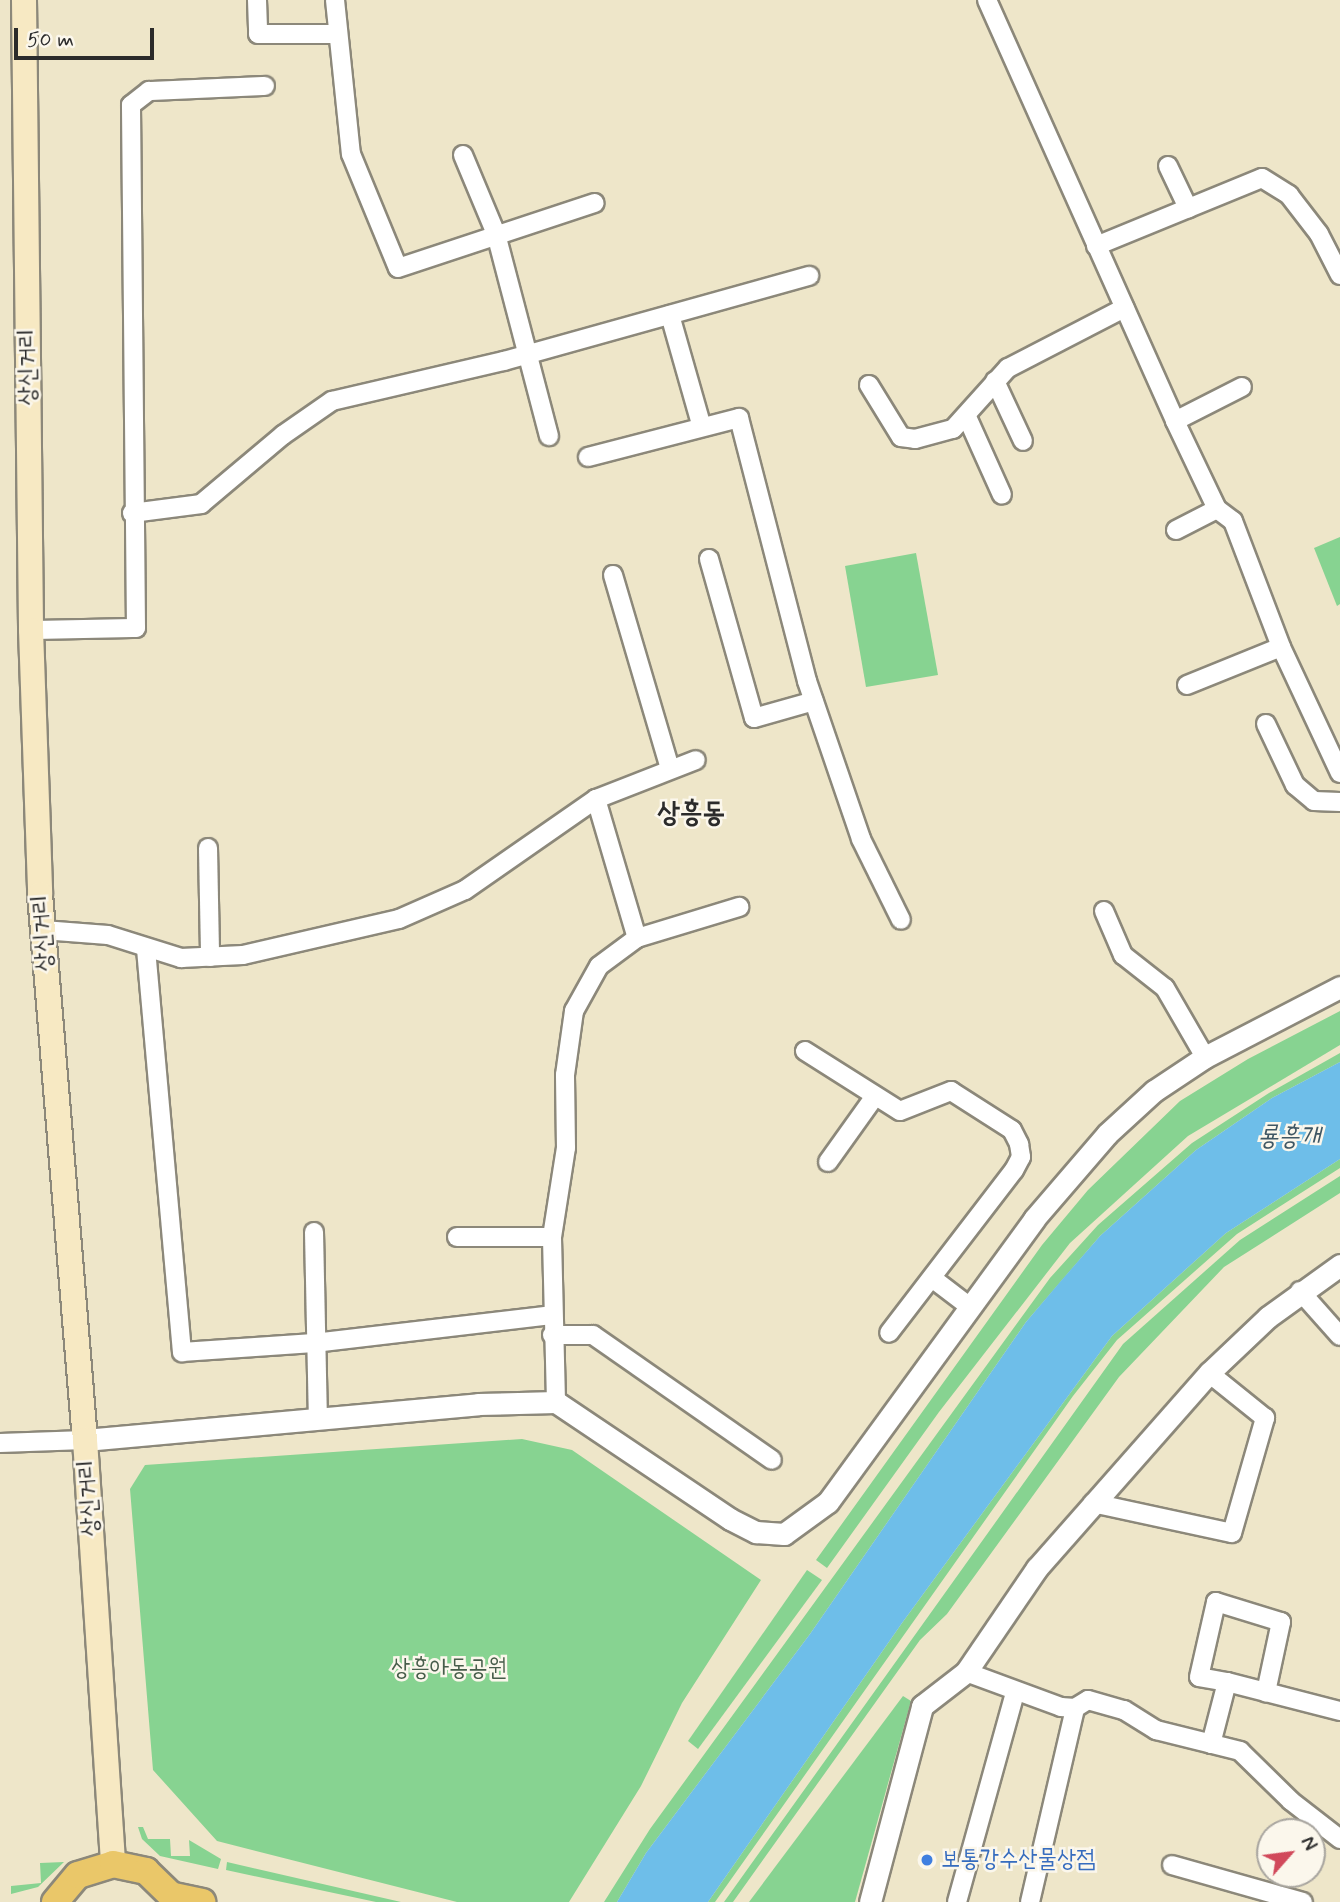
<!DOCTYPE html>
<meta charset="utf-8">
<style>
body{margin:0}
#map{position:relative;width:1340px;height:1902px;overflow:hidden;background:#eee6c9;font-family:Mynerve,"Poor Story",sans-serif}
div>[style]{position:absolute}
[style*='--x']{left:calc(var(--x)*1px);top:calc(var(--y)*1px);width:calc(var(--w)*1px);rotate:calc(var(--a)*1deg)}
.green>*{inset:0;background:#87d391}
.water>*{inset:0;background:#6ebee9}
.roads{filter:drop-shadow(2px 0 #8c887a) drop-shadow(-2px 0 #8c887a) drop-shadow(0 2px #8c887a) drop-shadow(0 -2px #8c887a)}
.minor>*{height:18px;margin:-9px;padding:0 9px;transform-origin:9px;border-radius:9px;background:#fff}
.tertiary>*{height:21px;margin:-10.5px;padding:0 10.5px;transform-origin:10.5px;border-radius:10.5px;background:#fff}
.secondary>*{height:24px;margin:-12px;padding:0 12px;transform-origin:12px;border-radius:12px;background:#f7e9c3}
.primary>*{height:26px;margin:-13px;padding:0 13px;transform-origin:13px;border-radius:13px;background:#eac769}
.dots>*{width:19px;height:19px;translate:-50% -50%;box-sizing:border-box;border:4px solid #fbf7ec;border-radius:50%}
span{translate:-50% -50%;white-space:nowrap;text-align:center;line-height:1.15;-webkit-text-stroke:5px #fbf7ec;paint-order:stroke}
.street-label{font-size:24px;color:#2b2b2b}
.park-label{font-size:24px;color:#475d4a}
.shop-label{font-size:24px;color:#366cbe}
.left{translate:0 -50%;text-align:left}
.water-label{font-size:26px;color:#3f5764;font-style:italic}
.quarter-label{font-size:28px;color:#2b2b2b;font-weight:700}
.north{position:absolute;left:1256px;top:1818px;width:70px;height:70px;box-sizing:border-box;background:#fbf7ec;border:2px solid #a8a59f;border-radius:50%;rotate:62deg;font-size:19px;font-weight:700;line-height:28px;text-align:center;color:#2b2b2b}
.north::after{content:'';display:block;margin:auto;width:24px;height:32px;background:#d1495b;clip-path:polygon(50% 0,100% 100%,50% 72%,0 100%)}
.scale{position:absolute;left:14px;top:28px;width:140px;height:32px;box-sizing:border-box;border:4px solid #2b2b2b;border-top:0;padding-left:9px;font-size:21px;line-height:24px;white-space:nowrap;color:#2b2b2b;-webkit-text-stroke:5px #fbf7ec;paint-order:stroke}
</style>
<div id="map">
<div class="green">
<i style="clip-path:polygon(1340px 537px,1340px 604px,1337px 606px,1314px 548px)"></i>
<i style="clip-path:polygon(916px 553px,938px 675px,866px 687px,845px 566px)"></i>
<i style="clip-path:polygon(1340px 1011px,1340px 1045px,1188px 1136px,1070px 1243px,939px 1412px,827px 1568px,816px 1560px,1042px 1245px,1088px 1190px,1180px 1101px,1248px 1059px)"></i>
<i style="clip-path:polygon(1340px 1053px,1340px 1062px,1272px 1098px,1196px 1150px,1100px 1236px,1026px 1322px,810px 1634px,646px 1853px,617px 1902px,604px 1902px,650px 1829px,1050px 1278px,1098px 1225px,1192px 1143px,1269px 1093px)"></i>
<i style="clip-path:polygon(1340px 1159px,1340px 1168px,1237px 1234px,1117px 1340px,1073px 1396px,715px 1902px,708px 1902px,902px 1623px,1112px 1336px,1226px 1233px)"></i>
<i style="clip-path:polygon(1340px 1176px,1340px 1193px,1224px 1267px,1119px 1377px,947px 1614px,920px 1640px,733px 1902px,724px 1902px,1123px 1344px,1240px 1240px)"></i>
<i style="clip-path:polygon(522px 1439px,572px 1450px,761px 1580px,682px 1703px,641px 1786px,569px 1902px,457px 1902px,217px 1841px,153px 1770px,130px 1489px,145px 1465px)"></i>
<i style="clip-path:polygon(807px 1570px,822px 1580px,698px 1749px,688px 1741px)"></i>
<i style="clip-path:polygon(903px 1696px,911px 1701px,855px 1902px,749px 1902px)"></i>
<i style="clip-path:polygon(138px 1827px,143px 1827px,148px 1839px,170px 1839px,171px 1856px,190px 1856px,189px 1840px,221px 1859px,218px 1869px,160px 1856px,142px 1839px)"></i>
<i style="clip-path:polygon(64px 1862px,38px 1887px,11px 1894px,11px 1886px,41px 1883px,40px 1863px)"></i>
<i style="clip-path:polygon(227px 1862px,401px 1902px,376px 1902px,226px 1870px)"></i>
</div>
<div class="water">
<i style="clip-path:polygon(1340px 1062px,1340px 1159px,1226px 1233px,1112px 1336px,902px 1623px,708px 1902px,617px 1902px,646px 1853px,810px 1634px,1026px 1322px,1060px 1282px,1100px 1236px,1196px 1150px,1272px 1098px)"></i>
</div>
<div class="roads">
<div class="minor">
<i style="--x:257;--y:0;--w:34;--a:88"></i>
<i style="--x:258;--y:34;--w:77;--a:0"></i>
<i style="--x:335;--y:0;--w:155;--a:84.1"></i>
<i style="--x:351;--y:154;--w:123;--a:67.6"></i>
<i style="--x:398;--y:268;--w:207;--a:-18.3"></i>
<i style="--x:987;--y:0;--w:461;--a:65.9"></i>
<i style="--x:1175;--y:421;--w:98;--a:64.5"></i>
<i style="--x:1217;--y:509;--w:20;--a:37"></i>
<i style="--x:1233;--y:521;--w:135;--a:69.1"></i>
<i style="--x:1281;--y:647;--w:139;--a:64.9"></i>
<i style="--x:463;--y:155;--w:86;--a:67.3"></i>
<i style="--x:496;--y:234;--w:209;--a:75.3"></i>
<i style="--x:1168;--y:166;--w:47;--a:64.5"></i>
<i style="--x:1096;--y:246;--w:179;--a:-22.3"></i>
<i style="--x:1262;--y:178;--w:32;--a:32"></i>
<i style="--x:1289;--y:195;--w:49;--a:52.4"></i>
<i style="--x:1319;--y:234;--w:46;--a:62.9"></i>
<i style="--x:670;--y:315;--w:116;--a:74.1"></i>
<i style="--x:995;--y:381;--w:66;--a:65"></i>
<i style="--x:869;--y:385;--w:61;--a:58.4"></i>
<i style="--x:901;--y:437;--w:14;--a:8"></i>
<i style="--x:915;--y:439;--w:39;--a:-15"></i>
<i style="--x:953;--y:429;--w:82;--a:-48"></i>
<i style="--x:1008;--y:368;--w:131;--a:-27.3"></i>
<i style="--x:967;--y:417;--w:85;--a:65.8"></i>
<i style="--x:1175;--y:421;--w:75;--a:-26.9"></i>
<i style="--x:588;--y:457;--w:156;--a:-14.5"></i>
<i style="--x:739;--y:418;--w:272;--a:75.5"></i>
<i style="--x:807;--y:681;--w:167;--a:71.1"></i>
<i style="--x:861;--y:839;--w:90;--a:63.7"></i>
<i style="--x:132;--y:513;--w:70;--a:-7.4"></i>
<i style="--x:201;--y:504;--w:107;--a:-40.1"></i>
<i style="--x:283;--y:435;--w:60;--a:-34.8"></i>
<i style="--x:332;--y:401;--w:177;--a:-13.1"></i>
<i style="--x:504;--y:361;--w:317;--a:-15.6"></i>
<i style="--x:1176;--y:530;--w:46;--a:-27.1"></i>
<i style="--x:709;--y:559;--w:165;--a:74.2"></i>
<i style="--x:754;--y:718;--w:62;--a:-15.8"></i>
<i style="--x:613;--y:575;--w:202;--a:73.6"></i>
<i style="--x:31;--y:630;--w:105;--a:-1.1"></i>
<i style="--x:136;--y:628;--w:523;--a:-90.55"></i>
<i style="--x:131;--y:105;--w:23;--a:-38"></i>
<i style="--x:149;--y:91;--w:116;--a:-2.5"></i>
<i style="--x:1187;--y:685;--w:101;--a:-22"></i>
<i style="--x:1266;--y:724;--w:68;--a:64.6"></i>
<i style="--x:1295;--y:785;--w:25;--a:40"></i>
<i style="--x:1314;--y:801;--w:26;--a:2"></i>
<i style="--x:596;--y:799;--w:145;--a:73.6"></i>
<i style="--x:208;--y:848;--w:109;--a:88.9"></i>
<i style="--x:1104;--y:911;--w:48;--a:66.6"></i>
<i style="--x:1123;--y:955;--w:53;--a:38.2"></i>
<i style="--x:1165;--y:988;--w:80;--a:59.9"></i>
<i style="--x:43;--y:930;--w:65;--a:4.4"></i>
<i style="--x:108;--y:935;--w:77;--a:17.5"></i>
<i style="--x:181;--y:958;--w:62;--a:-2.8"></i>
<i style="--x:243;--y:955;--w:160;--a:-13"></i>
<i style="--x:399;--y:919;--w:72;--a:-23.7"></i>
<i style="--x:465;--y:890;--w:160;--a:-34.8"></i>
<i style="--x:596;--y:799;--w:107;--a:-21.3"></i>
<i style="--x:146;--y:949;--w:405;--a:84.9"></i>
<i style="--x:182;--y:1352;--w:132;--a:-3.9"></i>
<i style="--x:314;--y:1343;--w:239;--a:-6.7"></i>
<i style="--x:805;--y:1051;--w:112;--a:32.3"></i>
<i style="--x:900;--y:1111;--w:55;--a:-21.4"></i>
<i style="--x:951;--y:1091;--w:72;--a:32.6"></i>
<i style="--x:1012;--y:1130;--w:16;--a:63"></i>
<i style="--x:1019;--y:1144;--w:13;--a:81"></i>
<i style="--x:1021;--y:1157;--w:15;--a:118"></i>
<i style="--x:1014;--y:1170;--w:205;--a:127.5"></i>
<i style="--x:828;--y:1162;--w:81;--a:-54.5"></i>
<i style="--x:314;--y:1232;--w:188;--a:88.8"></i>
<i style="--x:457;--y:1237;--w:95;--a:0"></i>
<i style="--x:932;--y:1278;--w:48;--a:37.3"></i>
<i style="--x:1300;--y:1291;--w:60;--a:48.4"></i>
<i style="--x:552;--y:1335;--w:41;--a:0"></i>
<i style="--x:593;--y:1335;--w:218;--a:34.9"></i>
<i style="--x:556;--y:1402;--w:165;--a:-91.4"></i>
<i style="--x:552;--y:1237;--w:90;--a:-81.1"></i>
<i style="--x:566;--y:1148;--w:73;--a:-90.8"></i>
<i style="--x:565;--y:1075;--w:65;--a:-82"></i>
<i style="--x:574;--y:1011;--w:51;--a:-60.9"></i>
<i style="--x:599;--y:966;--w:47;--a:-36.4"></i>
<i style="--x:637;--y:938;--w:107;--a:-16.9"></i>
<i style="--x:0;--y:1443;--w:85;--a:-2"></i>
<i style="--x:1093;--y:1503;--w:142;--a:12.2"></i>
<i style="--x:1232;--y:1533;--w:120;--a:-74"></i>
<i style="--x:1265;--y:1418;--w:72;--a:-141.2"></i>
<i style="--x:966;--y:1672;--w:101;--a:20.2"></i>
<i style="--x:1061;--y:1707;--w:14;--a:4"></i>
<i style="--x:1075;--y:1708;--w:15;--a:-32"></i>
<i style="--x:1088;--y:1700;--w:37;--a:16"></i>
<i style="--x:1124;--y:1710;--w:38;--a:32"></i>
<i style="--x:1156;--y:1730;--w:87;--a:14"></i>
<i style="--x:1240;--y:1751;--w:71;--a:44.4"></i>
<i style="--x:1291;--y:1801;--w:62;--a:37.8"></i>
<i style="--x:1227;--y:1682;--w:28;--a:-170"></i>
<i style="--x:1199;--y:1677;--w:77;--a:-77.2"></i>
<i style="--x:1216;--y:1602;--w:68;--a:17.1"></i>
<i style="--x:1281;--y:1622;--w:72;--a:102.1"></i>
<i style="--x:1211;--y:1744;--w:64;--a:-75.5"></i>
<i style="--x:1227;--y:1682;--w:117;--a:14.4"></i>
<i style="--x:1172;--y:1865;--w:136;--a:15.8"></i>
<i style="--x:957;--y:1902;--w:217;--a:-74.5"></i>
<i style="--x:1030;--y:1902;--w:199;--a:-76.9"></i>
</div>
<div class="tertiary">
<i style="--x:85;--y:1440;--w:395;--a:-5.2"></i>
<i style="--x:478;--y:1404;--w:78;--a:-1.5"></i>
<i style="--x:556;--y:1402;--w:210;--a:33.9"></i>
<i style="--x:730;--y:1519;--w:29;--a:27"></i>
<i style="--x:756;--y:1532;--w:28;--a:4"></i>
<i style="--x:784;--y:1534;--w:54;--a:-36"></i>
<i style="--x:828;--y:1502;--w:350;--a:-53.9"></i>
<i style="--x:1034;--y:1219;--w:112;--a:-49.3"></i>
<i style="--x:1107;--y:1134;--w:64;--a:-42.5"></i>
<i style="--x:1154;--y:1091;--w:61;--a:-33.7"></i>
<i style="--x:1205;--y:1057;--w:152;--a:-27.4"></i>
<i style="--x:870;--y:1902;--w:203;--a:-75.1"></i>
<i style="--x:922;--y:1706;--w:56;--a:-37.7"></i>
<i style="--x:966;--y:1672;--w:126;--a:-55.7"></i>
<i style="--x:1037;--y:1568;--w:260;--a:-48.6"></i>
<i style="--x:1209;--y:1373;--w:81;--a:-43.5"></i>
<i style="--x:1268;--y:1317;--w:89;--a:-35.8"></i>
</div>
<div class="secondary">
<i style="--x:24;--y:0;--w:630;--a:89.36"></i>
<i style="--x:31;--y:630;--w:264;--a:88"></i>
<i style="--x:40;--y:894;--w:548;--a:85.29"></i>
<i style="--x:85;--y:1440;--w:425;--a:86.2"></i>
</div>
<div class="primary">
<i style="--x:174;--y:1896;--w:29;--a:12"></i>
<i style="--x:55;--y:1902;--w:35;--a:-50"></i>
<i style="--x:78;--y:1875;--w:37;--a:-17"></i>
<i style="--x:113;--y:1864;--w:34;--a:12"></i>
<i style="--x:146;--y:1871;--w:45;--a:44.1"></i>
</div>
</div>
<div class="dots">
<i style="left:927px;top:1860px;background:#3f7fe0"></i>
</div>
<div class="street-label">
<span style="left:28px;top:367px;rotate:-91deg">상신거리</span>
<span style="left:43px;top:933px;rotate:-94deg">상신거리</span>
<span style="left:89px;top:1498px;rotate:-94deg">상신거리</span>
</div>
<div class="park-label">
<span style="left:449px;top:1669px">상흥아동공원</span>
</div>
<div class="shop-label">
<span class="left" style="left:941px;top:1860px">보통강수산물상점</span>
</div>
<div class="water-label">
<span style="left:1289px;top:1138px">룡흥개</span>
</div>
<div class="quarter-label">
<span style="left:691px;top:814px">상흥동</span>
</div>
<div class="north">N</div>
<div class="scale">50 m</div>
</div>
